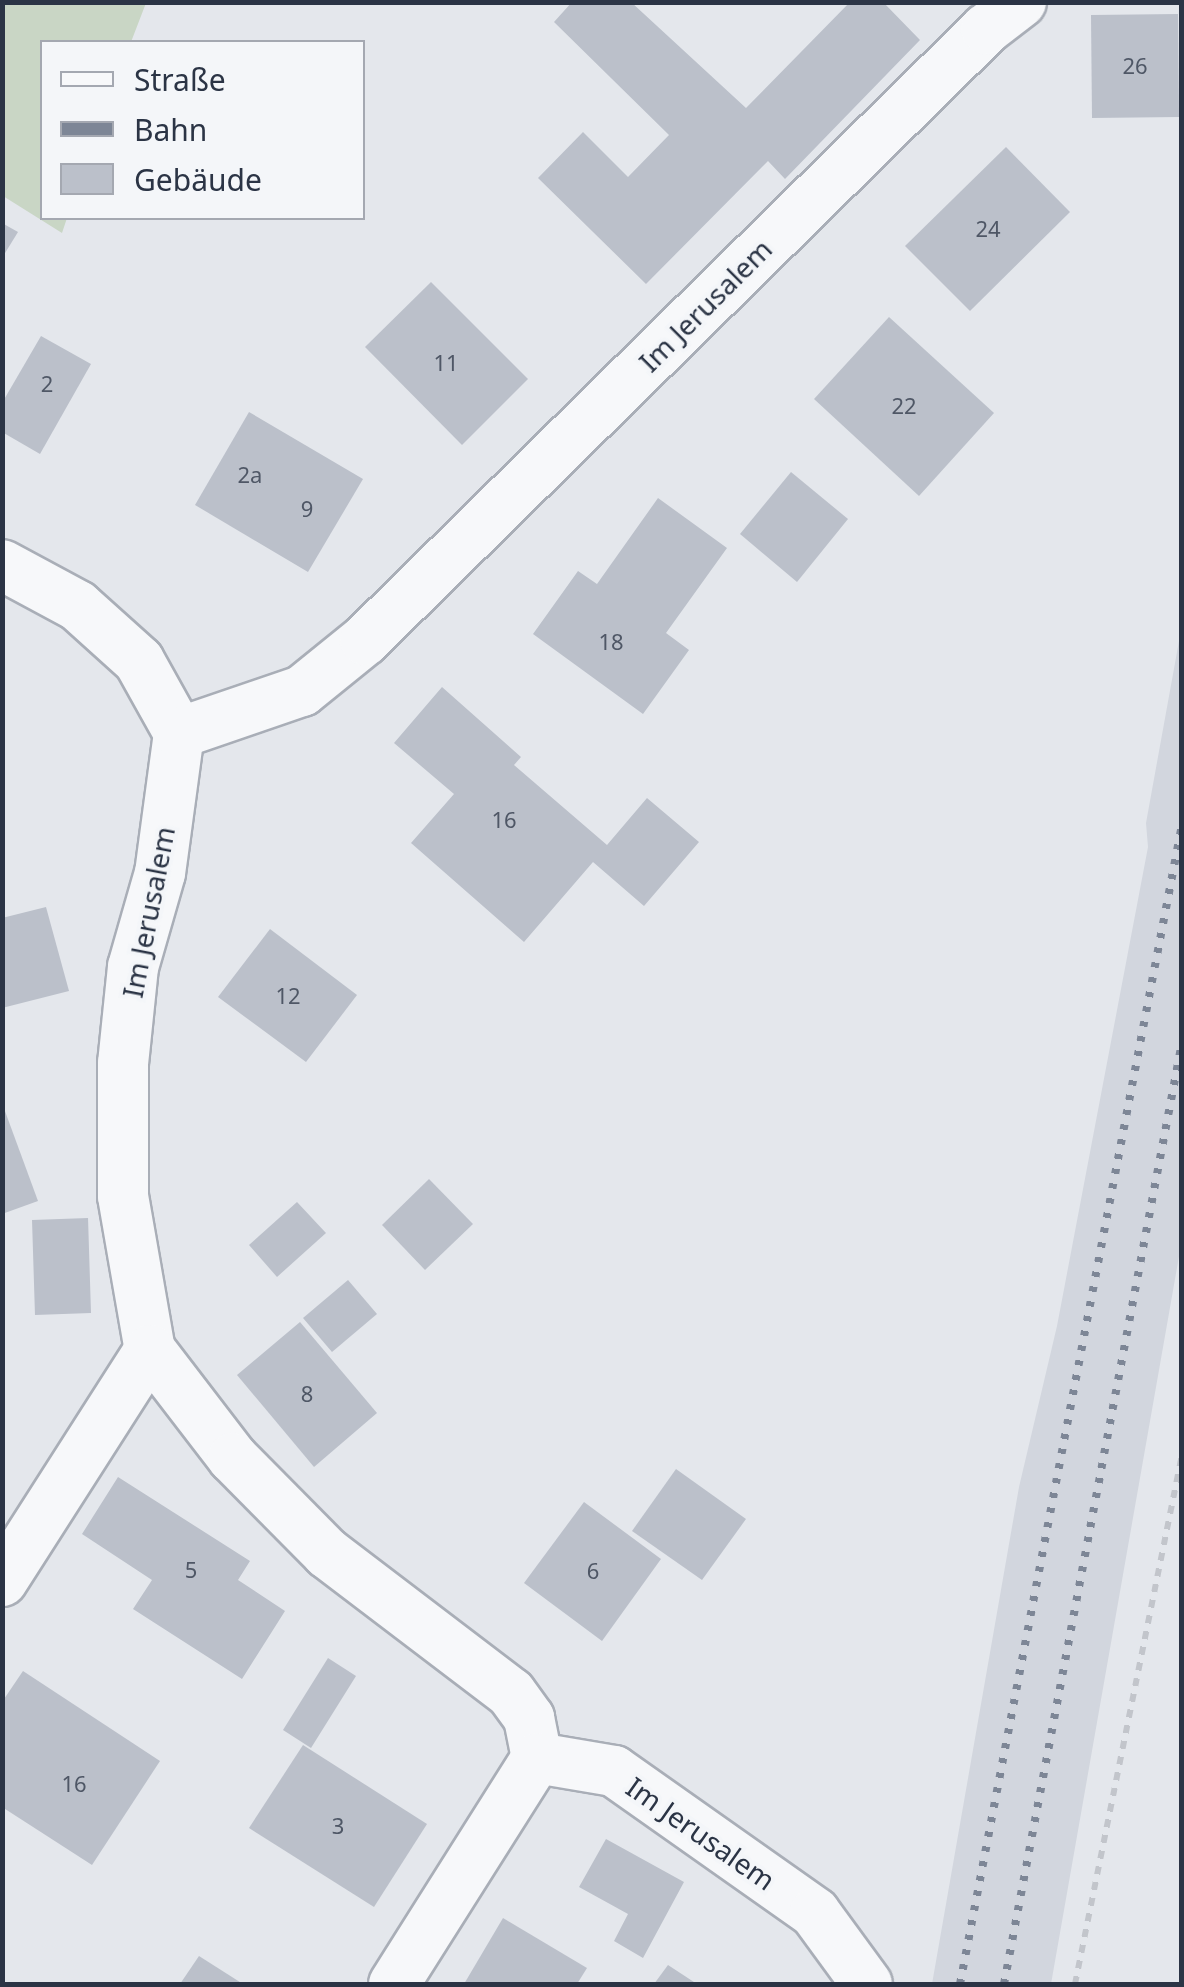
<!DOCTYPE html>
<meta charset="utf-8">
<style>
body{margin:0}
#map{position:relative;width:1184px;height:1987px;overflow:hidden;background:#e4e7ec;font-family:"Noto Sans",sans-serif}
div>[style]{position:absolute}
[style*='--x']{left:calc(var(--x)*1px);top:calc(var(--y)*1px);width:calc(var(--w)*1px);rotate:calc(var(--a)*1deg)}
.built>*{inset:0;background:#d2d6de}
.green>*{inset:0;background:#c9d6c5}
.building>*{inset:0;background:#bbc0ca}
.path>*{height:6px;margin-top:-3px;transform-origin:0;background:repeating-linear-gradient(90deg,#c2c5cb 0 8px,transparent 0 16px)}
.roads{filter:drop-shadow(2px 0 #a9aeb7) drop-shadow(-2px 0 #a9aeb7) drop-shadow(0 2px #a9aeb7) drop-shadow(0 -2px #a9aeb7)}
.minor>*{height:50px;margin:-25px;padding:0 25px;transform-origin:25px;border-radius:25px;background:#f7f8fa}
.rail>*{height:8px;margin-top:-4px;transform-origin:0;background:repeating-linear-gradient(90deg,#7d8696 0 5px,transparent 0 15px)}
span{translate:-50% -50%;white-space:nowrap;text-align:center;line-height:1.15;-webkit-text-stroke:8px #f4f6f9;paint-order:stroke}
.number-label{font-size:22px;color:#4f5766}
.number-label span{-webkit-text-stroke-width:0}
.street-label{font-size:28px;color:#2b3445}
.frame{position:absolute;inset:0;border:5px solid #2b3445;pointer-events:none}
.legend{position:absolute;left:40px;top:40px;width:325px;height:180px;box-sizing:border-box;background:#f4f6f9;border:2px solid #a4a8b1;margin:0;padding:12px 18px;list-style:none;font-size:30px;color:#2b3445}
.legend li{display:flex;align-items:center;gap:20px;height:50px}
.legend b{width:50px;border:2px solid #a4a8b1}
</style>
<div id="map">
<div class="built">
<i style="clip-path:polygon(1181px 630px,1181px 1245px,1051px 1984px,932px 1984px,1019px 1487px,1057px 1326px,1148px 847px,1146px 823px)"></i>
</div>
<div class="green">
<i style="clip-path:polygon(2px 3px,146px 3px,131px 42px,42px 42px,42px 218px,67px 218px,62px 233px,3px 196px)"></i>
</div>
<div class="building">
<i style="clip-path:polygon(572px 2px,631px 2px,746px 108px,850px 2px,883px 2px,920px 40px,785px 179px,768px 161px,646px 284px,538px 178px,583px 132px,628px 177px,669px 135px,554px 22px)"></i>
<i style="clip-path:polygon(1178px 14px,1179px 117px,1092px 118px,1091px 15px)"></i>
<i style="clip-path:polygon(1006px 147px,1070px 212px,970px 311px,905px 246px)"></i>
<i style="clip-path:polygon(2px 223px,18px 232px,2px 258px)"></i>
<i style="clip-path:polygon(431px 282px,528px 379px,462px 445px,365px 347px)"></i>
<i style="clip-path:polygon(889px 317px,994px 413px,919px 496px,814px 399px)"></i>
<i style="clip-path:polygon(41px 336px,91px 364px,40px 454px,2px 432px,2px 403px)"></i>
<i style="clip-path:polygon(249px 412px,363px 479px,308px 572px,195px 505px)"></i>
<i style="clip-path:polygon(791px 472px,848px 519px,797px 582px,740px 534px)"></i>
<i style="clip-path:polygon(658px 498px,727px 548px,666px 633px,689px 650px,643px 714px,533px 634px,578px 571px,597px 584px)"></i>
<i style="clip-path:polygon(442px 687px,521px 757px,514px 765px,607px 845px,647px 798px,699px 842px,644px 906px,593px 862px,524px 942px,411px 843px,454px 794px,394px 743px)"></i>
<i style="clip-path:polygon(46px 907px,69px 991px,2px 1008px,2px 918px)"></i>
<i style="clip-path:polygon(270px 929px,357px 995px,306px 1062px,218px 997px)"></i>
<i style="clip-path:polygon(2px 1103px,38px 1201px,2px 1214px)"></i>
<i style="clip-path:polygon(429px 1179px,473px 1224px,425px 1270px,382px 1225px)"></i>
<i style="clip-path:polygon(297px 1202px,326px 1233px,277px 1277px,249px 1245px)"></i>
<i style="clip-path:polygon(88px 1218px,91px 1313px,35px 1315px,32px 1220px)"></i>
<i style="clip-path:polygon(348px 1280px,377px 1314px,332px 1352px,303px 1318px)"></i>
<i style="clip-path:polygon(300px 1322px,377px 1413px,314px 1467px,237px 1375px)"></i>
<i style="clip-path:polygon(676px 1469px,746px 1519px,702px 1580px,632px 1531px)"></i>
<i style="clip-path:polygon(118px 1477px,250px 1561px,238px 1580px,285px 1611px,242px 1679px,133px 1609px,152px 1580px,82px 1534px)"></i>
<i style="clip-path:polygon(584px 1502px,661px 1559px,602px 1641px,524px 1583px)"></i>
<i style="clip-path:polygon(328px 1658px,356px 1676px,311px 1748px,283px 1730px)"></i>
<i style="clip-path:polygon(23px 1671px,160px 1761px,92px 1865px,2px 1807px,2px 1702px)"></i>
<i style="clip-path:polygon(303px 1745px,427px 1824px,374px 1907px,249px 1828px)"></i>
<i style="clip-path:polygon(606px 1839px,684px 1882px,643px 1958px,614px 1941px,628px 1914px,579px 1887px)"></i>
<i style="clip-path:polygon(503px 1918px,587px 1968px,577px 1984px,464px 1984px)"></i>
<i style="clip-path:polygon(199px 1956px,243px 1984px,180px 1984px)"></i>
<i style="clip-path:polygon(668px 1965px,697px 1984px,654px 1984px)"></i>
</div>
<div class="path">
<i style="--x:1075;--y:1984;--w:540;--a:-78.57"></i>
</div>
<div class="roads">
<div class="minor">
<i style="--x:2;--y:565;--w:86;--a:28.3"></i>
<i style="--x:78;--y:606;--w:82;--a:42"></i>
<i style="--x:139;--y:661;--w:82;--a:60.9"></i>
<i style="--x:179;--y:733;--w:141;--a:97.7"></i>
<i style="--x:160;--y:873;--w:98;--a:106"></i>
<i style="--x:133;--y:967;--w:97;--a:95.9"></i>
<i style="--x:123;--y:1063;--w:133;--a:90"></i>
<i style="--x:123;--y:1196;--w:156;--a:80.1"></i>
<i style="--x:150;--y:1350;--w:136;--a:52.5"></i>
<i style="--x:233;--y:1458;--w:134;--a:45.3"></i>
<i style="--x:327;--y:1553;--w:231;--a:37.3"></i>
<i style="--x:511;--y:1693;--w:31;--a:54"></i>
<i style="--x:529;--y:1718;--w:41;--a:78.7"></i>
<i style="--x:537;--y:1758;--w:78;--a:9.6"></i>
<i style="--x:614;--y:1771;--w:246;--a:35.2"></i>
<i style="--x:815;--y:1913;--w:88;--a:53.8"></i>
<i style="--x:179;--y:733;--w:130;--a:-18.9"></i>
<i style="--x:302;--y:691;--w:81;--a:-39"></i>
<i style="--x:365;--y:640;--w:871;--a:-44.53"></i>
<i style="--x:986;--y:29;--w:44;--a:-37.6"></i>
<i style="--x:2;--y:1581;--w:274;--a:-57.4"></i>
<i style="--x:394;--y:1984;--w:267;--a:-57.7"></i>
</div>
</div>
<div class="rail">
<i style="--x:960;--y:1984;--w:1180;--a:-79.16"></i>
<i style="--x:1004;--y:1984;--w:959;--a:-79.3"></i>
</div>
<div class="number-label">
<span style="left:1135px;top:66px">26</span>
<span style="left:988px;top:229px">24</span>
<span style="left:446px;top:363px">11</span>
<span style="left:47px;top:384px">2</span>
<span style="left:904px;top:406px">22</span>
<span style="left:250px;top:475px">2a</span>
<span style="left:307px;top:509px">9</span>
<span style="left:611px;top:642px">18</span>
<span style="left:504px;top:820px">16</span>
<span style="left:288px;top:996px">12</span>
<span style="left:307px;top:1394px">8</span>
<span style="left:191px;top:1570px">5</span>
<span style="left:593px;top:1571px">6</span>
<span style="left:74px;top:1784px">16</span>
<span style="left:338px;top:1826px">3</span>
</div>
<div class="street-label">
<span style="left:705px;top:305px;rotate:-45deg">Im Jerusalem</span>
<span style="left:148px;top:912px;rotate:-79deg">Im Jerusalem</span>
<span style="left:701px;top:1833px;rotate:35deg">Im Jerusalem</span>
</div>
<div class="frame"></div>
<ul class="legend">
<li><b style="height:12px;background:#f7f8fa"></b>Straße</li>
<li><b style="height:12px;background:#7d8696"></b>Bahn</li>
<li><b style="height:28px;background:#bbc0ca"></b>Gebäude</li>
</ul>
</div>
